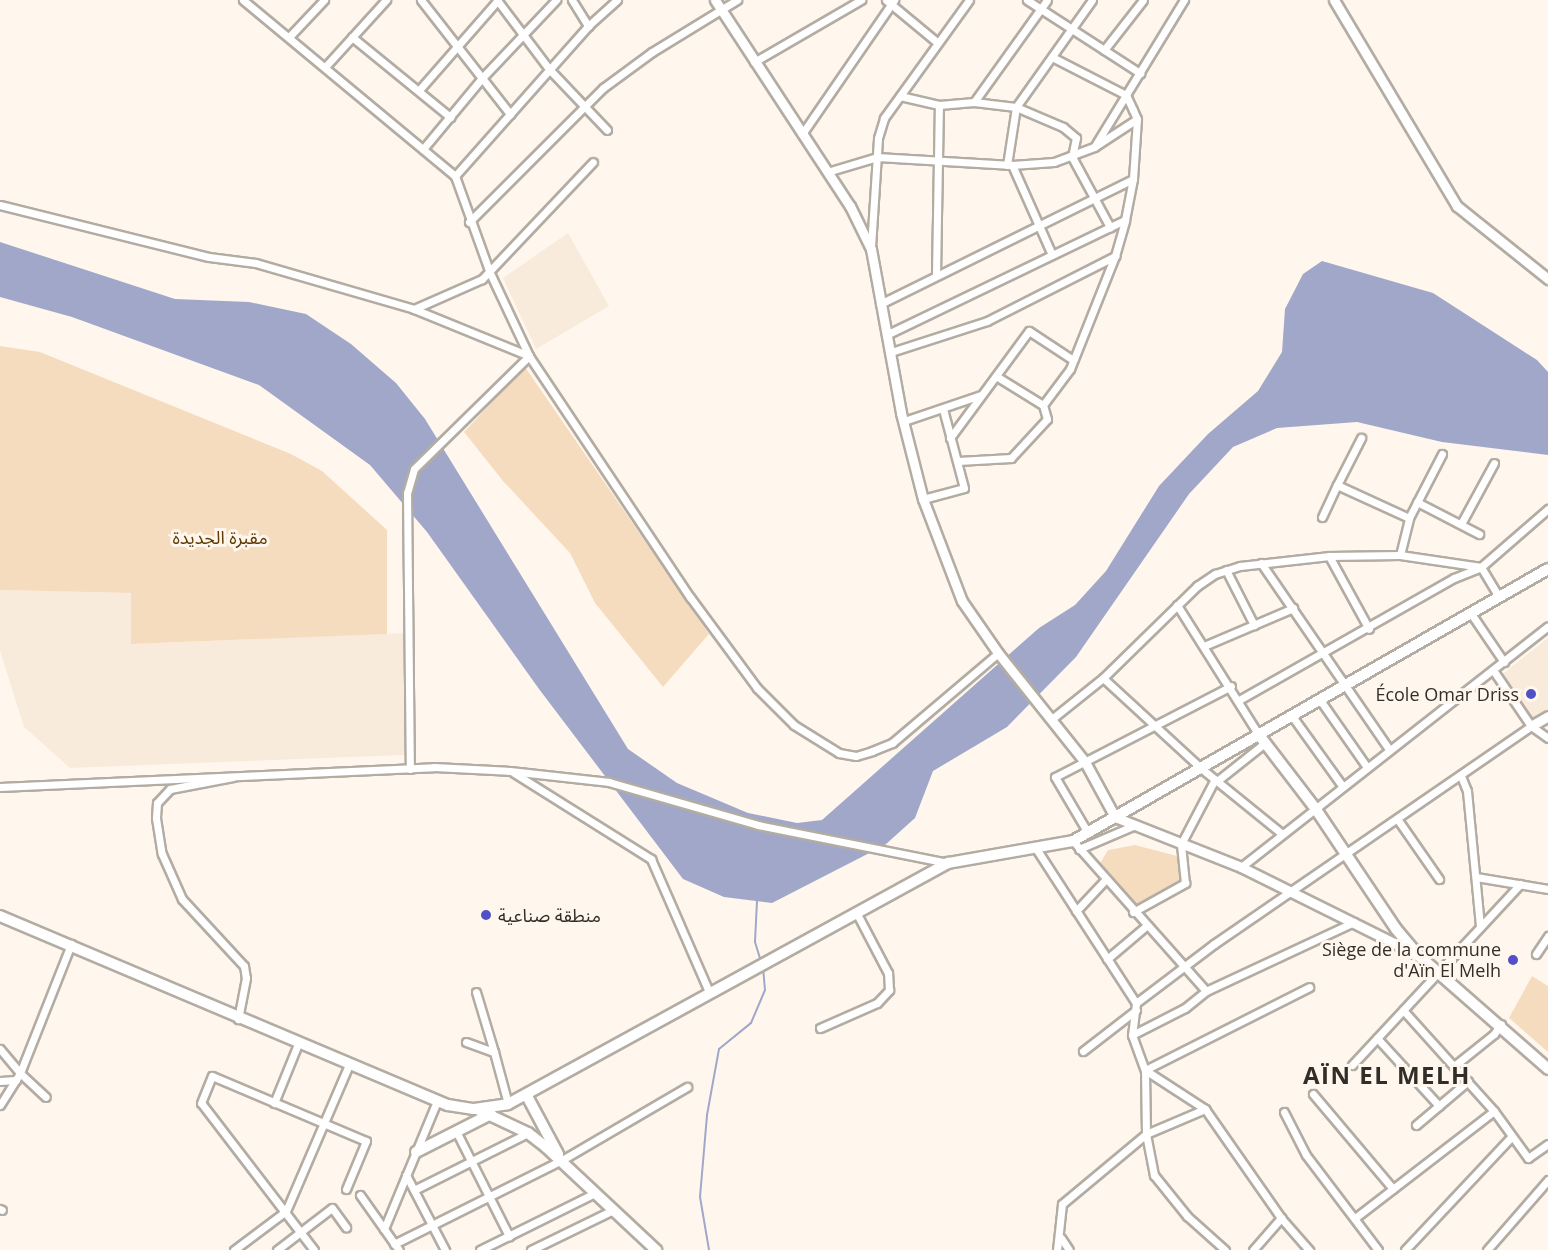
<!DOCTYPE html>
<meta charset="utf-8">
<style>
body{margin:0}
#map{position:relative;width:1548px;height:1250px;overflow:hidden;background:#fff7ed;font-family:"Open Sans","Noto Sans Arabic",sans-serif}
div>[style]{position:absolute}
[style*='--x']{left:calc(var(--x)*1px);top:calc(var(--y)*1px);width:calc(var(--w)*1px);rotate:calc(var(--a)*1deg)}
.built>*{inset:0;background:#f8ebdb}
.green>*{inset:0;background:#f6dcbf}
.water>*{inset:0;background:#a1a7c9}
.stream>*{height:2px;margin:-1px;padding:0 1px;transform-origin:1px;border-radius:1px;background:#a1a7c9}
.roads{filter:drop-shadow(2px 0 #b3aca3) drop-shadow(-2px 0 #b3aca3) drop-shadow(0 2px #b3aca3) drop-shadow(0 -2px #b3aca3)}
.street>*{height:7px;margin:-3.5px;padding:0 3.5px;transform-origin:3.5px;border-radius:3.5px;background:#fff}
.secondary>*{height:9px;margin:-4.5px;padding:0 4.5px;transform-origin:4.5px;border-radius:4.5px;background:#fff}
.primary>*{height:10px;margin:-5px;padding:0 5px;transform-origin:5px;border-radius:5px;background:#fff}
.dots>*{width:16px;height:16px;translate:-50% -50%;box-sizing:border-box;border:3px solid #fff7ed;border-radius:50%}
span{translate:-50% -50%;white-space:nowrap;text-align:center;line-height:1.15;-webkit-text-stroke:6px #fff7ed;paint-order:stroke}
.park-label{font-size:18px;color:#5e3b05}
.poi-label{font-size:18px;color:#312e2a}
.right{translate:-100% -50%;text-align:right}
.left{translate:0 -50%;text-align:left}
.district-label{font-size:24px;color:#312e2a;font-weight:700;letter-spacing:1.5px}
</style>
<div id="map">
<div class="built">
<i style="clip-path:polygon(568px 233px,609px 306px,536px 349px,503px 278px)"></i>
<i style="clip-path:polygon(0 590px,131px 593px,132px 644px,405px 633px,405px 755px,70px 768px,24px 727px,0 651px)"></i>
<i style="clip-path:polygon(1548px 638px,1548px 712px,1534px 722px,1500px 676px)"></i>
</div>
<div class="green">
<i style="clip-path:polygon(0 346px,40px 352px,291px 454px,322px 471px,387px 530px,387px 634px,131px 644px,131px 593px,0 590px)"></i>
<i style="clip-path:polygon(525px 367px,709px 634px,663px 687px,595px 603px,570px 553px,503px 481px,464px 432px)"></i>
<i style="clip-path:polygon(1135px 845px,1177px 856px,1182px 883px,1134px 907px,1099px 865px,1108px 850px)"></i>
<i style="clip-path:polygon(1532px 976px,1548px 986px,1548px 1052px,1509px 1018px)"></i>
</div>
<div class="water">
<i style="clip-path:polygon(0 242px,175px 299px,249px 302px,306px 314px,351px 344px,396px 383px,425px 419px,628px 749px,677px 783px,748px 813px,797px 823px,822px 820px,1039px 628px,1075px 605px,1106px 571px,1159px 486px,1208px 434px,1258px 391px,1282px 352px,1285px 309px,1303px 274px,1322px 261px,1433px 293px,1537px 360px,1548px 372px,1548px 455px,1442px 442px,1357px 422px,1277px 428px,1233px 447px,1189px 494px,1076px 657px,1007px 727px,933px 771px,915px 818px,885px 845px,772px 903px,724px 897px,683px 879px,539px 689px,427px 532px,370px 465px,259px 385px,72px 317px,0 297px)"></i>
</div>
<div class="stream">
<i style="--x:757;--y:901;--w:41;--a:92.8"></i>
<i style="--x:755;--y:942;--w:21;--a:73"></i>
<i style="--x:709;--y:1250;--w:54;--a:-99.6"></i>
<i style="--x:700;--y:1197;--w:82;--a:-85.1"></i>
<i style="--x:707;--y:1115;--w:67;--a:-79.7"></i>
<i style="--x:719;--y:1049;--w:41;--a:-39.1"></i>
<i style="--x:751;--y:1023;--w:36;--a:-67"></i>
<i style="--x:765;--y:990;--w:22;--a:-95"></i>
</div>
<div class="roads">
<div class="street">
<i style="--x:243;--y:0;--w:276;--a:39.7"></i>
<i style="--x:455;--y:176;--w:103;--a:70.2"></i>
<i style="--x:490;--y:273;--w:92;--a:64.8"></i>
<i style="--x:529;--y:356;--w:290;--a:56.3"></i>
<i style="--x:690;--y:597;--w:113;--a:53.6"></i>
<i style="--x:757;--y:688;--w:52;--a:45"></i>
<i style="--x:794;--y:725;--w:53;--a:31.9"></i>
<i style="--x:839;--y:753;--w:17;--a:10"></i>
<i style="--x:856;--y:756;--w:17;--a:-17"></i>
<i style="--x:872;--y:751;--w:22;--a:-22"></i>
<i style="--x:892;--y:743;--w:139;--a:-40.3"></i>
<i style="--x:421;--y:0;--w:145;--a:52"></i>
<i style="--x:497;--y:0;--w:86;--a:53"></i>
<i style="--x:549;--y:69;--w:84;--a:46.4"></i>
<i style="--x:572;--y:0;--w:31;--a:58"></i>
<i style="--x:886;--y:0;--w:67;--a:39.6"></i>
<i style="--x:1027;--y:0;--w:135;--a:32.9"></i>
<i style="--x:289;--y:37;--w:51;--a:-46.6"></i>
<i style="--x:352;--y:37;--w:127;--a:39.2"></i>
<i style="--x:1104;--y:50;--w:63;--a:-52"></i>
<i style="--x:754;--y:62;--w:124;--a:-30.1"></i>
<i style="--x:325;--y:67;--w:91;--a:-47.7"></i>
<i style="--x:420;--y:89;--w:118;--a:-48.8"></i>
<i style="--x:900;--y:96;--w:40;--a:13"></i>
<i style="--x:939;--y:105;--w:35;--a:-5"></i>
<i style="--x:974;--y:102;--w:42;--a:6.8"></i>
<i style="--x:1016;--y:107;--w:51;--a:23.1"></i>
<i style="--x:1063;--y:127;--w:17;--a:40"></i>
<i style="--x:1076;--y:138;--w:19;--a:102"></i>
<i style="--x:1072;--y:157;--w:80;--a:61.5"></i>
<i style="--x:974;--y:102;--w:125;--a:-54.4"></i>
<i style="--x:802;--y:134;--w:163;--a:-55.5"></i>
<i style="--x:1096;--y:144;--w:169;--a:-58.6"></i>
<i style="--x:423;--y:149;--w:92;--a:-50.3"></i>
<i style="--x:482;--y:78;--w:108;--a:-46.5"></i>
<i style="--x:1007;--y:165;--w:59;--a:-81.2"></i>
<i style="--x:1016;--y:107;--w:131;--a:-54.6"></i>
<i style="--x:1012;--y:165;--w:98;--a:66"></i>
<i style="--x:827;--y:172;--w:52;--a:-16.7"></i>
<i style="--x:877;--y:157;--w:135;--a:3.4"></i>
<i style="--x:1012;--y:165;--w:42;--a:-4.1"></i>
<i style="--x:1054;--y:162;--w:43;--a:-20.6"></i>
<i style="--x:1094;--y:147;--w:51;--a:-33.1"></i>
<i style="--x:455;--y:176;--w:200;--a:-48.4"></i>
<i style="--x:588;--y:26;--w:39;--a:-42"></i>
<i style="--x:0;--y:205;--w:215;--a:14"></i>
<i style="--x:209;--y:257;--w:47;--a:7.3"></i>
<i style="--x:256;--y:263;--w:165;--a:16.2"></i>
<i style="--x:414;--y:309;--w:124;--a:22.2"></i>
<i style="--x:529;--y:356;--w:161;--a:135.5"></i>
<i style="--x:414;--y:469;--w:25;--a:106"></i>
<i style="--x:407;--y:493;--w:276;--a:89.4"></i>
<i style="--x:469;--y:222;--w:190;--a:-45"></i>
<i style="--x:603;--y:88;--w:61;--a:-36.3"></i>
<i style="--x:652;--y:52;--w:100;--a:-31.5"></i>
<i style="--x:871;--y:247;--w:109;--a:-86.3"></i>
<i style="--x:878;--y:138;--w:21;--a:-73"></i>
<i style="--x:884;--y:118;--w:145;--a:-54.2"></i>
<i style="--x:936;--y:274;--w:169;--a:-89"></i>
<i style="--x:880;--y:304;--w:282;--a:-26.3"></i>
<i style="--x:414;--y:309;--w:74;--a:-23.8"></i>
<i style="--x:482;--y:279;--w:161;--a:-46.5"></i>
<i style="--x:888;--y:334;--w:263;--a:-25.7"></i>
<i style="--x:891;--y:352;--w:101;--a:-17.9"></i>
<i style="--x:987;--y:321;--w:144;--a:-26.9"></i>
<i style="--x:996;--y:376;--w:55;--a:31.7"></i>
<i style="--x:904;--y:421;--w:81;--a:-18.7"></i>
<i style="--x:950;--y:438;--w:133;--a:-53.6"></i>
<i style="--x:1029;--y:331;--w:53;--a:33.4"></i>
<i style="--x:958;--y:461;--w:53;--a:-3.2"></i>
<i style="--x:1011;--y:458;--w:53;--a:-47.3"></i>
<i style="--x:1047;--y:419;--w:15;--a:-106"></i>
<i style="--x:1043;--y:405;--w:45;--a:-53.1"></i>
<i style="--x:1070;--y:369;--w:122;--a:-68.3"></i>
<i style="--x:1115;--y:256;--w:37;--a:-74"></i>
<i style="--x:1125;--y:220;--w:42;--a:-79"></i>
<i style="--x:1133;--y:179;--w:60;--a:-86.2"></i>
<i style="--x:1137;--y:119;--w:10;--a:-114"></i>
<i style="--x:1133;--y:110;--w:17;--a:-115"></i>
<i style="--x:1126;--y:95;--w:83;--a:-152.8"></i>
<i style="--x:1337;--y:485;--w:53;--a:-62.9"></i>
<i style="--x:923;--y:499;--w:42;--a:-15"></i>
<i style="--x:964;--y:488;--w:82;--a:-104.9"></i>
<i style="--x:1417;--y:502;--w:70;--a:27.3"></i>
<i style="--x:1322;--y:517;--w:35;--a:-65"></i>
<i style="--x:1337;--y:485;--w:79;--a:24.6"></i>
<i style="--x:1462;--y:522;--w:67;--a:-61.5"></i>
<i style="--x:1400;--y:555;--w:38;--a:-76"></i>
<i style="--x:1409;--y:518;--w:72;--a:-62.7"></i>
<i style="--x:1329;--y:556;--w:83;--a:61.3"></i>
<i style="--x:1261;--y:563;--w:226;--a:55.5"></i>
<i style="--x:1226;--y:570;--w:62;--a:63"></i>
<i style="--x:1177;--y:605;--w:154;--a:57.8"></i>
<i style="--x:1472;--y:615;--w:57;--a:55.8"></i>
<i style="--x:1204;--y:646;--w:97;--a:-23.1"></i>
<i style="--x:1493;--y:670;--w:68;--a:55.8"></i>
<i style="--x:1531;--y:726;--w:21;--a:35"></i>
<i style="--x:1103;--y:678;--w:134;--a:42.6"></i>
<i style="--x:1202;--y:769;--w:102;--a:39"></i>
<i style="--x:1239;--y:700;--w:247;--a:-29.6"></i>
<i style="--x:1454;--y:578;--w:29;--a:-22"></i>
<i style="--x:1481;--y:567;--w:89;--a:-40.9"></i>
<i style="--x:1320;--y:700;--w:82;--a:55"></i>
<i style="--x:1292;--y:716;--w:87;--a:54.3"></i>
<i style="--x:1053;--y:718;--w:64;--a:-38.7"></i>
<i style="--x:1103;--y:678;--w:132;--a:-44.4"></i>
<i style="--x:1197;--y:586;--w:22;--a:-34"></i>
<i style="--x:1215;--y:574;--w:26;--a:-18"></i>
<i style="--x:1240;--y:566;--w:90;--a:-6.4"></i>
<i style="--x:1329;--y:556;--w:71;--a:-0.8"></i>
<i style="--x:1400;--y:555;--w:82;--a:8.4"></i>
<i style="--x:1481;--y:567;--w:35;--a:59"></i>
<i style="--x:514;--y:773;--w:162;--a:32.1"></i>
<i style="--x:651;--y:859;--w:147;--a:66.4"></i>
<i style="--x:1461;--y:776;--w:16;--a:68"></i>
<i style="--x:1467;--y:791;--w:136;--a:84.5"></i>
<i style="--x:233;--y:777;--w:64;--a:169.2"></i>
<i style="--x:170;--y:789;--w:19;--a:133"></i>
<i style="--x:157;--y:803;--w:15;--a:94"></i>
<i style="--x:156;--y:818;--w:36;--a:81"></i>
<i style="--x:162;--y:854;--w:49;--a:66"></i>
<i style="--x:182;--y:899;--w:91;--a:47.2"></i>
<i style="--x:244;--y:966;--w:12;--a:81"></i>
<i style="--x:246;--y:978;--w:42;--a:101"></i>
<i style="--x:1217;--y:781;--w:61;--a:-38.4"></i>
<i style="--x:0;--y:787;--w:434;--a:-2.6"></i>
<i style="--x:434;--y:767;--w:76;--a:3"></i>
<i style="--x:510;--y:771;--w:100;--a:6.3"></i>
<i style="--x:609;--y:782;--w:155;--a:16.1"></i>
<i style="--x:758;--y:825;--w:194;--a:11.3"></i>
<i style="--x:1398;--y:820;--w:72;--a:55.2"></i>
<i style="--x:1088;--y:833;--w:65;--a:-120.5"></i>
<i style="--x:1055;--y:777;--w:198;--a:-27.3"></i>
<i style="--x:1073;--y:841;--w:200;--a:48.4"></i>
<i style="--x:1079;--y:849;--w:61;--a:-23.2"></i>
<i style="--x:1037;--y:850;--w:182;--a:57.1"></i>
<i style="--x:1136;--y:1003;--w:98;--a:-37.1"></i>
<i style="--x:1214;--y:944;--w:385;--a:-34.5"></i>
<i style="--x:1241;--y:867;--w:390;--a:-38.1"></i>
<i style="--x:1476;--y:877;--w:73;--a:9.5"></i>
<i style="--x:1076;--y:911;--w:42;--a:-46.9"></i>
<i style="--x:1133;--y:912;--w:60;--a:-29.1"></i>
<i style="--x:1185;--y:883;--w:39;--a:-96"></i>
<i style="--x:1181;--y:844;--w:73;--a:-62.4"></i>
<i style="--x:1536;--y:954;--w:22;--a:-56"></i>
<i style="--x:1107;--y:959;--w:51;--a:-40.2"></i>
<i style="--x:476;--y:992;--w:63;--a:73.3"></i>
<i style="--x:1136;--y:1003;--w:32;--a:97"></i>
<i style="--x:1132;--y:1035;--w:37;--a:70"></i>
<i style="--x:1145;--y:1070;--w:64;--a:89.1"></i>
<i style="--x:1146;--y:1134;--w:42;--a:79"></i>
<i style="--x:1154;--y:1175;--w:53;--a:51.2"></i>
<i style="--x:1187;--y:1216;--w:51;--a:41.8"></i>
<i style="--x:1403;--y:1010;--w:136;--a:48"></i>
<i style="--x:1494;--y:1111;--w:58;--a:54.1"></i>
<i style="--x:1528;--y:1158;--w:24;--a:-35"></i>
<i style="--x:820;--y:1028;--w:62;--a:-23.7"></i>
<i style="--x:877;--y:1003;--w:18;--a:-47"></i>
<i style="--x:889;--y:990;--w:17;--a:-93"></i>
<i style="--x:888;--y:973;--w:69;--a:-117.7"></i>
<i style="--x:1132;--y:1035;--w:59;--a:-27"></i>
<i style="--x:1185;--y:1008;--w:27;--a:-39"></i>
<i style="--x:1206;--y:991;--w:163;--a:-25"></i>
<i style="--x:1377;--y:1038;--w:92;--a:47.6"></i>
<i style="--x:466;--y:1042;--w:30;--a:20"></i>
<i style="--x:494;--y:1052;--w:54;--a:74.9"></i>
<i style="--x:0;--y:1049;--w:31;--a:50"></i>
<i style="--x:20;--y:1073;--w:139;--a:-68.4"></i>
<i style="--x:1083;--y:1051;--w:67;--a:-37.7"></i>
<i style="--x:1352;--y:1065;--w:247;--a:-47.1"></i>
<i style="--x:1454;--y:1066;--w:51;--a:-38.7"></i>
<i style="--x:1494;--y:1034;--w:12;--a:-55"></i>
<i style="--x:1145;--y:1070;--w:72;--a:33"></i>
<i style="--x:1205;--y:1109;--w:133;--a:55.1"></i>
<i style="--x:1281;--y:1218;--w:43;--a:48.8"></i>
<i style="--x:1145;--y:1070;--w:184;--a:-26.8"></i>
<i style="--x:0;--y:1081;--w:16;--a:-4"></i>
<i style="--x:1313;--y:1094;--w:124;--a:49.9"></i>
<i style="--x:274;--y:1103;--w:64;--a:-67.9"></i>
<i style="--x:0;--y:1105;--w:38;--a:-58"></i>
<i style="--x:20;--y:1073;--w:35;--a:43"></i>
<i style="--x:1284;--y:1112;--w:48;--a:62.9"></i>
<i style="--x:1306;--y:1155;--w:119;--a:52.8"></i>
<i style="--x:1416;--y:1125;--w:68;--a:-40.2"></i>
<i style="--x:456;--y:1131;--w:118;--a:63.2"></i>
<i style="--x:406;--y:1175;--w:85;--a:62.5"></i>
<i style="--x:414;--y:1190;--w:127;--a:-26.6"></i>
<i style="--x:360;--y:1195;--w:67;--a:54.7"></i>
<i style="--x:0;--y:1209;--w:2;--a:27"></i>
<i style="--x:1355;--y:1218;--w:175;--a:-37.6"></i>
<i style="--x:384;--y:1229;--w:139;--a:-67.5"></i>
<i style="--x:1061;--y:1238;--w:14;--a:56"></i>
<i style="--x:394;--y:1244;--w:188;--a:-26.6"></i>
<i style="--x:562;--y:1160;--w:145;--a:-30.3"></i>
<i style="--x:234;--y:1250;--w:65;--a:-36.9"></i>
<i style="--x:286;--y:1211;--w:159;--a:-66.7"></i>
<i style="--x:277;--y:1250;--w:69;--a:-37.4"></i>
<i style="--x:332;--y:1208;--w:24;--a:54"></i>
<i style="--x:314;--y:1250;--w:185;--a:-127.5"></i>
<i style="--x:201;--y:1103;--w:29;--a:-68"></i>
<i style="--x:212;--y:1076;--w:167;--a:22.9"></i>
<i style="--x:366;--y:1141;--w:52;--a:112.6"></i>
<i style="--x:480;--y:1250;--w:128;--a:-26.4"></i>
<i style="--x:531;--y:1250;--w:89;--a:-26"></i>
<i style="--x:1057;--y:1250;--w:46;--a:-83.8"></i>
<i style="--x:1062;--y:1204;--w:109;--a:-39.8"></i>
<i style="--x:1146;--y:1134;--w:64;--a:-23"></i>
<i style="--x:1253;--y:1250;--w:43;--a:-48.8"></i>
<i style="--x:1405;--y:1250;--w:154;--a:-46.8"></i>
<i style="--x:1487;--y:1250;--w:93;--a:-48.9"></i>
</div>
<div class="secondary">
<i style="--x:715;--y:0;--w:246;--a:56.8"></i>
<i style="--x:850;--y:206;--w:48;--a:64"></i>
<i style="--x:871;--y:249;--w:167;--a:79.6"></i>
<i style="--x:901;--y:413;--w:89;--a:75.7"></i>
<i style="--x:923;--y:499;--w:109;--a:69.1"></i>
<i style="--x:962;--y:601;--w:63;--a:55.3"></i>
<i style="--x:998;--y:653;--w:139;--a:51.4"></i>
<i style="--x:1085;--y:762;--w:63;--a:61.4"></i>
<i style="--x:1115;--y:817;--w:136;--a:21.6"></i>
<i style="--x:1241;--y:867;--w:195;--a:26.4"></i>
<i style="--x:1334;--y:0;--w:240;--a:59.2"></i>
<i style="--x:1457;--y:206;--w:117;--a:38.7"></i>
<i style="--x:1531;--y:726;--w:20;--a:-30"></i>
</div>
<div class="primary">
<i style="--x:1259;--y:735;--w:92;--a:52.5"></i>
<i style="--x:1315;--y:808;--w:146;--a:56.2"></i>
<i style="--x:1396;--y:929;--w:34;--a:50"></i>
<i style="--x:1418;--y:955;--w:173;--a:41.2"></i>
<i style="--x:0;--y:916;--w:486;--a:22.9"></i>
<i style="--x:448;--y:1105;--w:26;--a:9"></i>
<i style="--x:474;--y:1109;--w:34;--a:-8"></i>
<i style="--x:508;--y:1104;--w:502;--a:-28.71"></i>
<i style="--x:948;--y:863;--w:127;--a:-10"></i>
<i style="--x:1073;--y:841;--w:547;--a:-29.8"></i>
<i style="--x:527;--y:1096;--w:66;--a:61.9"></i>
<i style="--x:479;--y:1110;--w:54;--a:25.1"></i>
<i style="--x:528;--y:1133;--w:23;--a:38"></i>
<i style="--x:546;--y:1147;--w:151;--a:43.1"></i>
<i style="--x:416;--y:1152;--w:84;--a:-26.9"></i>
</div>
</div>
<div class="dots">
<i style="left:1531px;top:694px;background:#5150c7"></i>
<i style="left:486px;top:915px;background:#5150c7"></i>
<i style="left:1513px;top:960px;background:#5150c7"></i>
</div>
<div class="park-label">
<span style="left:220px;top:537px">مقبرة الجديدة</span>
</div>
<div class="poi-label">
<span class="right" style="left:1519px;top:694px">École Omar Driss</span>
<span class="left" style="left:498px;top:915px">منطقة صناعية</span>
<span class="right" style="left:1501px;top:960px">Siège de la commune<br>d'Aïn El Melh</span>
</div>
<div class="district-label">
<span style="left:1387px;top:1075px">AÏN EL MELH</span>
</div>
</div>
